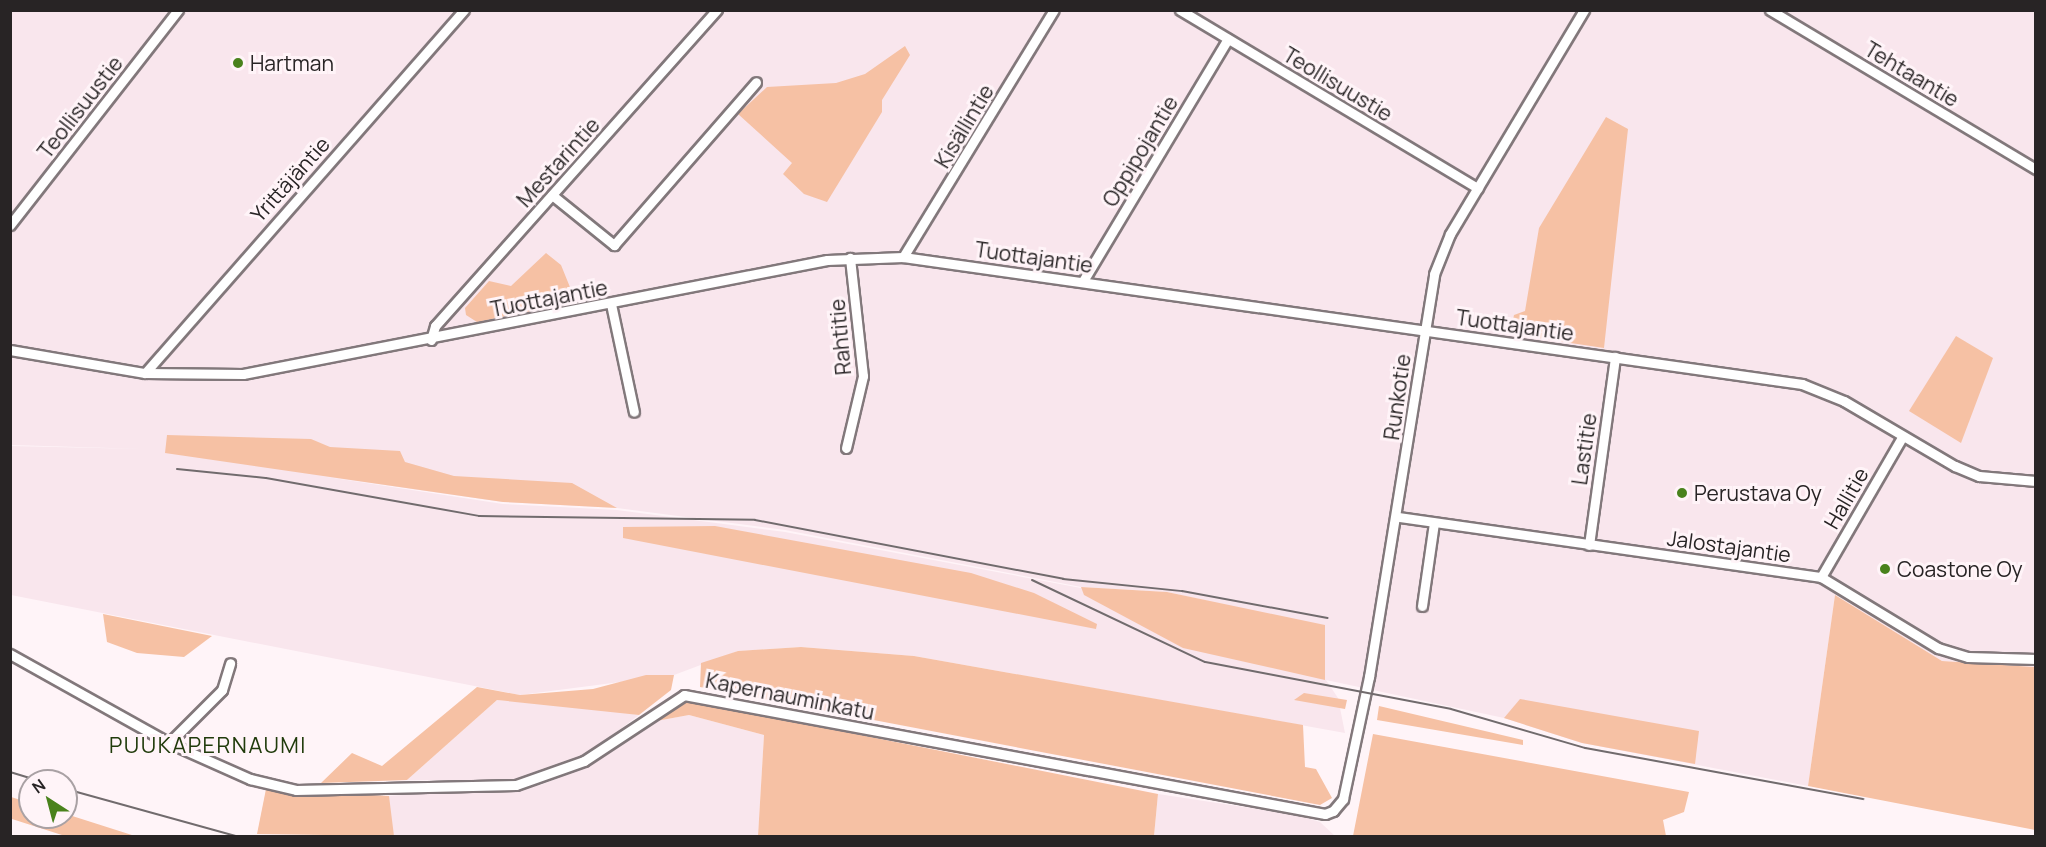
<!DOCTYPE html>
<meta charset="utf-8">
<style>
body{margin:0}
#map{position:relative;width:2046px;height:847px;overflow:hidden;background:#fff4f8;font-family:Manrope,sans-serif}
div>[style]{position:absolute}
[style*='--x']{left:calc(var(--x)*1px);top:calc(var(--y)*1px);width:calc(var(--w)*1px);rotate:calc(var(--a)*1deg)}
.built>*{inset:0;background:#f9e6ed}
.green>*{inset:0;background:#f6c1a4}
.roads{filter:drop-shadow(2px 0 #82787b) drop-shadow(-2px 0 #82787b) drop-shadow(0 2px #82787b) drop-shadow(0 -2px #82787b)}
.minor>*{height:9px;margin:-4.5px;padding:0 4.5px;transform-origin:4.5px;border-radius:4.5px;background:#fff}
.rail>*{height:2px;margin:-1px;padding:0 1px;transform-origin:1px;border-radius:1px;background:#716b6d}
.dots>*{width:16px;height:16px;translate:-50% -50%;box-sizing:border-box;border:3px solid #fff4f8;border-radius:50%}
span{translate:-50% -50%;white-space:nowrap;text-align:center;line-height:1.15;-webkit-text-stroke:6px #fff4f8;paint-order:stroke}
.poi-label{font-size:21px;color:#282425}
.left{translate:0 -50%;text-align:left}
.street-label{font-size:21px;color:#282425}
.neighbourhood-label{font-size:22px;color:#203b0b;letter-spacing:1.5px}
.frame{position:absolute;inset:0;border:12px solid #282425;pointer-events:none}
.north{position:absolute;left:18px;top:769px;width:60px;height:60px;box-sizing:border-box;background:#fff4f8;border:2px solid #a9a1a4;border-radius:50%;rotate:324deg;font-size:16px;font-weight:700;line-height:24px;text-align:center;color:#282425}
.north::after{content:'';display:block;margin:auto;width:21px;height:27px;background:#49821c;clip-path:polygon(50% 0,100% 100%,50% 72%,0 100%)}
</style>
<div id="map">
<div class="built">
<i style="clip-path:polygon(evenodd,11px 11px,2035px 11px,2035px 667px,1942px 661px,1835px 595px,1808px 786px,1582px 743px,1504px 718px,1326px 680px,1338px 698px,1345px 733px,914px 656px,801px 647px,738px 651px,674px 675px,520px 695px,11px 595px,11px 446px,143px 449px,11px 445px,11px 11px,314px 475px,503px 502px,617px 508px,785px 530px,1081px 587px,1167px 592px,1208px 601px,1081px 588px,785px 532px,617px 510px,503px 504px,314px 475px)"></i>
<i style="clip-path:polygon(497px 700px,600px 709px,639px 715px,591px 751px,538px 774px,514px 780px,407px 780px)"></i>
<i style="clip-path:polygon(689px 715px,764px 735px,758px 836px,394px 836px,389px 825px,389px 796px,541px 785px,587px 766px,651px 722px)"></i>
<i style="clip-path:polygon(1158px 794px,1296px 815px,1320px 822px,1335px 836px,1154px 836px)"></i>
</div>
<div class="green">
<i style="clip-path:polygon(905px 46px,910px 55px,882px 100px,882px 112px,827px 202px,804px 194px,783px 174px,792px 163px,738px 114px,767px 87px,836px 83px,865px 74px)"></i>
<i style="clip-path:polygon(1606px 117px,1628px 129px,1604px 348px,1510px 334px,1514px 315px,1525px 311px,1539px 228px)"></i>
<i style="clip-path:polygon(546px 253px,561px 265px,576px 302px,477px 322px,466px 315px,465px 308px,489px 281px,511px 286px)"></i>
<i style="clip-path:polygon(1956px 336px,1993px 358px,1961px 443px,1909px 411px)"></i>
<i style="clip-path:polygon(167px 435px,311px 439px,330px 447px,400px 451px,405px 462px,454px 476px,572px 483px,617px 508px,503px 502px,165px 453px)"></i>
<i style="clip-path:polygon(715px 526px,971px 573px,1034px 593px,1097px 624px,1096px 629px,623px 538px,623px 527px)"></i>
<i style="clip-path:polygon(1081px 587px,1167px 592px,1325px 625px,1325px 680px,1183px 648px,1084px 595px)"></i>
<i style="clip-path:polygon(1835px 595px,1942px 661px,2035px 667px,2035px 830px,1808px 786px)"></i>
<i style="clip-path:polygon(103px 614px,212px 636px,184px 657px,137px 653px,107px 642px)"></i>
<i style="clip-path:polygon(801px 647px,914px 656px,1303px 725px,1305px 767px,1316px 769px,1332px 798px,1320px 805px,700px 687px,701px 663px,738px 651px)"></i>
<i style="clip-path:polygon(646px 675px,674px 675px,671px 690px,639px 715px,497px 700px,407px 780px,321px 783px,352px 753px,382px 766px,477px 687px,520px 695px,593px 689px)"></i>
<i style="clip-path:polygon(1304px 693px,1347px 700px,1345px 709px,1294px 700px)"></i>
<i style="clip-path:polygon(1520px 699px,1699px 731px,1695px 764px,1582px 743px,1504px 718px)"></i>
<i style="clip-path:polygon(684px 700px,1158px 794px,1154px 836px,758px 836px,764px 735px,689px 715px,651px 722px)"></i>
<i style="clip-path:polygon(1379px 706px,1523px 740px,1523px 745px,1377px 720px)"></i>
<i style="clip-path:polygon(1373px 734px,1689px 792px,1684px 812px,1663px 820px,1666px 836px,1353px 836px)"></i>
<i style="clip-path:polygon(266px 789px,389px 796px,394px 836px,257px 834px)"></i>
<i style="clip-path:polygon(11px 797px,30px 803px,30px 817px,66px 814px,135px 836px,65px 836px,12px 819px)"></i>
</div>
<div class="roads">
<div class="minor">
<i style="--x:1180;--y:10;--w:347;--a:30.9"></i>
<i style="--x:1770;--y:10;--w:310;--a:30.9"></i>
<i style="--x:552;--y:195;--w:80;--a:38.9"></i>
<i style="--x:614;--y:245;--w:216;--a:-48.9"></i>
<i style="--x:10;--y:225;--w:273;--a:-52"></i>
<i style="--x:903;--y:257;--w:289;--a:-58.6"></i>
<i style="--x:1083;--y:281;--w:282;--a:-59.1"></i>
<i style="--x:611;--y:304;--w:110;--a:78"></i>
<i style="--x:431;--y:340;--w:15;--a:-74"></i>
<i style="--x:435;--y:326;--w:424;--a:-48.3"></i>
<i style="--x:10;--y:350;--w:137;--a:9.7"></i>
<i style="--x:145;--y:373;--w:98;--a:0.6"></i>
<i style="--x:243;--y:374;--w:595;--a:-11.05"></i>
<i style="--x:827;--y:260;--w:76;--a:-2.3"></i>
<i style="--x:903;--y:257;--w:908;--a:8.04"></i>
<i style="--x:1802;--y:384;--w:45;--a:22"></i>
<i style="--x:1844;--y:401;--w:129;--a:30.4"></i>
<i style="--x:1955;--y:466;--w:26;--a:23"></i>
<i style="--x:1979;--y:476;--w:57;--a:5"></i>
<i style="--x:145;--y:373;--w:483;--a:-48.7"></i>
<i style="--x:846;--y:448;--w:74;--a:-76.7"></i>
<i style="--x:863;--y:376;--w:119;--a:-96.3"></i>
<i style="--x:1399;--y:517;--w:426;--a:8.1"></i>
<i style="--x:1821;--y:577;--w:137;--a:31.3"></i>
<i style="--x:1938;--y:648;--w:31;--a:17"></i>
<i style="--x:1968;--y:657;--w:68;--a:1.7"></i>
<i style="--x:1589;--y:545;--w:190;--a:-82.1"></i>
<i style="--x:1821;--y:577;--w:162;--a:-59.9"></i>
<i style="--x:1422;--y:606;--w:84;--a:-81.8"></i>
<i style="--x:10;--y:654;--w:182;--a:29.2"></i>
<i style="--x:169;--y:743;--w:89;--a:24"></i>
<i style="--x:250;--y:779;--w:47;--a:13.4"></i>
<i style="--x:296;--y:790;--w:220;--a:-1.3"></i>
<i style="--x:516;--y:785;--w:72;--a:-19.4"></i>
<i style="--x:584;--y:761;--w:120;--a:-33.4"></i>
<i style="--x:684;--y:695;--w:652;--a:10.52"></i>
<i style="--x:1325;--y:814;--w:9;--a:-21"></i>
<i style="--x:1333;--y:811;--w:16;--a:-50"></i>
<i style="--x:1343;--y:799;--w:125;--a:-78"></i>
<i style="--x:1369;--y:677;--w:408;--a:-80.8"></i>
<i style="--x:1434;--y:274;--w:43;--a:-68.2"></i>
<i style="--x:1450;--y:234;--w:261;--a:-59.1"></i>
<i style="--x:169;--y:743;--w:75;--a:-45"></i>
<i style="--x:222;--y:690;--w:28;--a:-73"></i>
</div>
</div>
<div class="rail">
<i style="--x:177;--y:469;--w:89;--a:5.8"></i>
<i style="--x:266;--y:478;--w:216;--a:10.1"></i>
<i style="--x:479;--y:516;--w:276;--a:0.8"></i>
<i style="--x:755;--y:520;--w:314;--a:10.8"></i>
<i style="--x:1063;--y:579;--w:120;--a:5.8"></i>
<i style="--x:1182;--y:591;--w:148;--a:10.5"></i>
<i style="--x:1032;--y:580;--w:191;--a:25.4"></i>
<i style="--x:1205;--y:662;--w:250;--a:10.8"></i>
<i style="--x:1451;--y:709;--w:140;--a:16.2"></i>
<i style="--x:1585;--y:748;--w:283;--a:10.4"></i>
<i style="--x:10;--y:772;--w:31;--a:17"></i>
<i style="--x:66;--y:789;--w:176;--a:15.5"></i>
</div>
<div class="dots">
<i style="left:238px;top:63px;background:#49821c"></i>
<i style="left:1682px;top:493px;background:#49821c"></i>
<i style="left:1885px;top:569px;background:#49821c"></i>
</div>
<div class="poi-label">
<span class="left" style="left:250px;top:63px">Hartman</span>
<span class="left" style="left:1694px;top:493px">Perustava Oy</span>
<span class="left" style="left:1897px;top:569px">Coastone Oy</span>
</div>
<div class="street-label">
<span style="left:1912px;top:74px;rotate:31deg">Tehtaantie</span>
<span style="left:1338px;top:84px;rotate:31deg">Teollisuustie</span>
<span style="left:80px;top:107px;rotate:-52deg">Teollisuustie</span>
<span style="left:964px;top:126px;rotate:-59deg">Kisällintie</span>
<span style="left:1140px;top:151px;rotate:-59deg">Oppipojantie</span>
<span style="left:558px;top:162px;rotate:-48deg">Mestarintie</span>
<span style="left:290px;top:179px;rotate:-48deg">Yrittäjäntie</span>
<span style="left:1034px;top:257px;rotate:8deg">Tuottajantie</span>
<span style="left:549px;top:298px;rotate:-11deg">Tuottajantie</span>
<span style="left:1515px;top:325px;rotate:8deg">Tuottajantie</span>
<span style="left:840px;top:337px;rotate:-95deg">Rahtitie</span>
<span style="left:1397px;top:397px;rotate:-82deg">Runkotie</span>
<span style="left:1584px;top:449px;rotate:-82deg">Lastitie</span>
<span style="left:1846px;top:498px;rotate:-60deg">Hallitie</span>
<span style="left:1729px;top:546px;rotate:8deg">Jalostajantie</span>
<span style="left:790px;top:696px;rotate:11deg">Kapernauminkatu</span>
</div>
<div class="neighbourhood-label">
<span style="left:208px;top:746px">PUUKAPERNAUMI</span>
</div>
<div class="frame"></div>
<div class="north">N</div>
</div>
